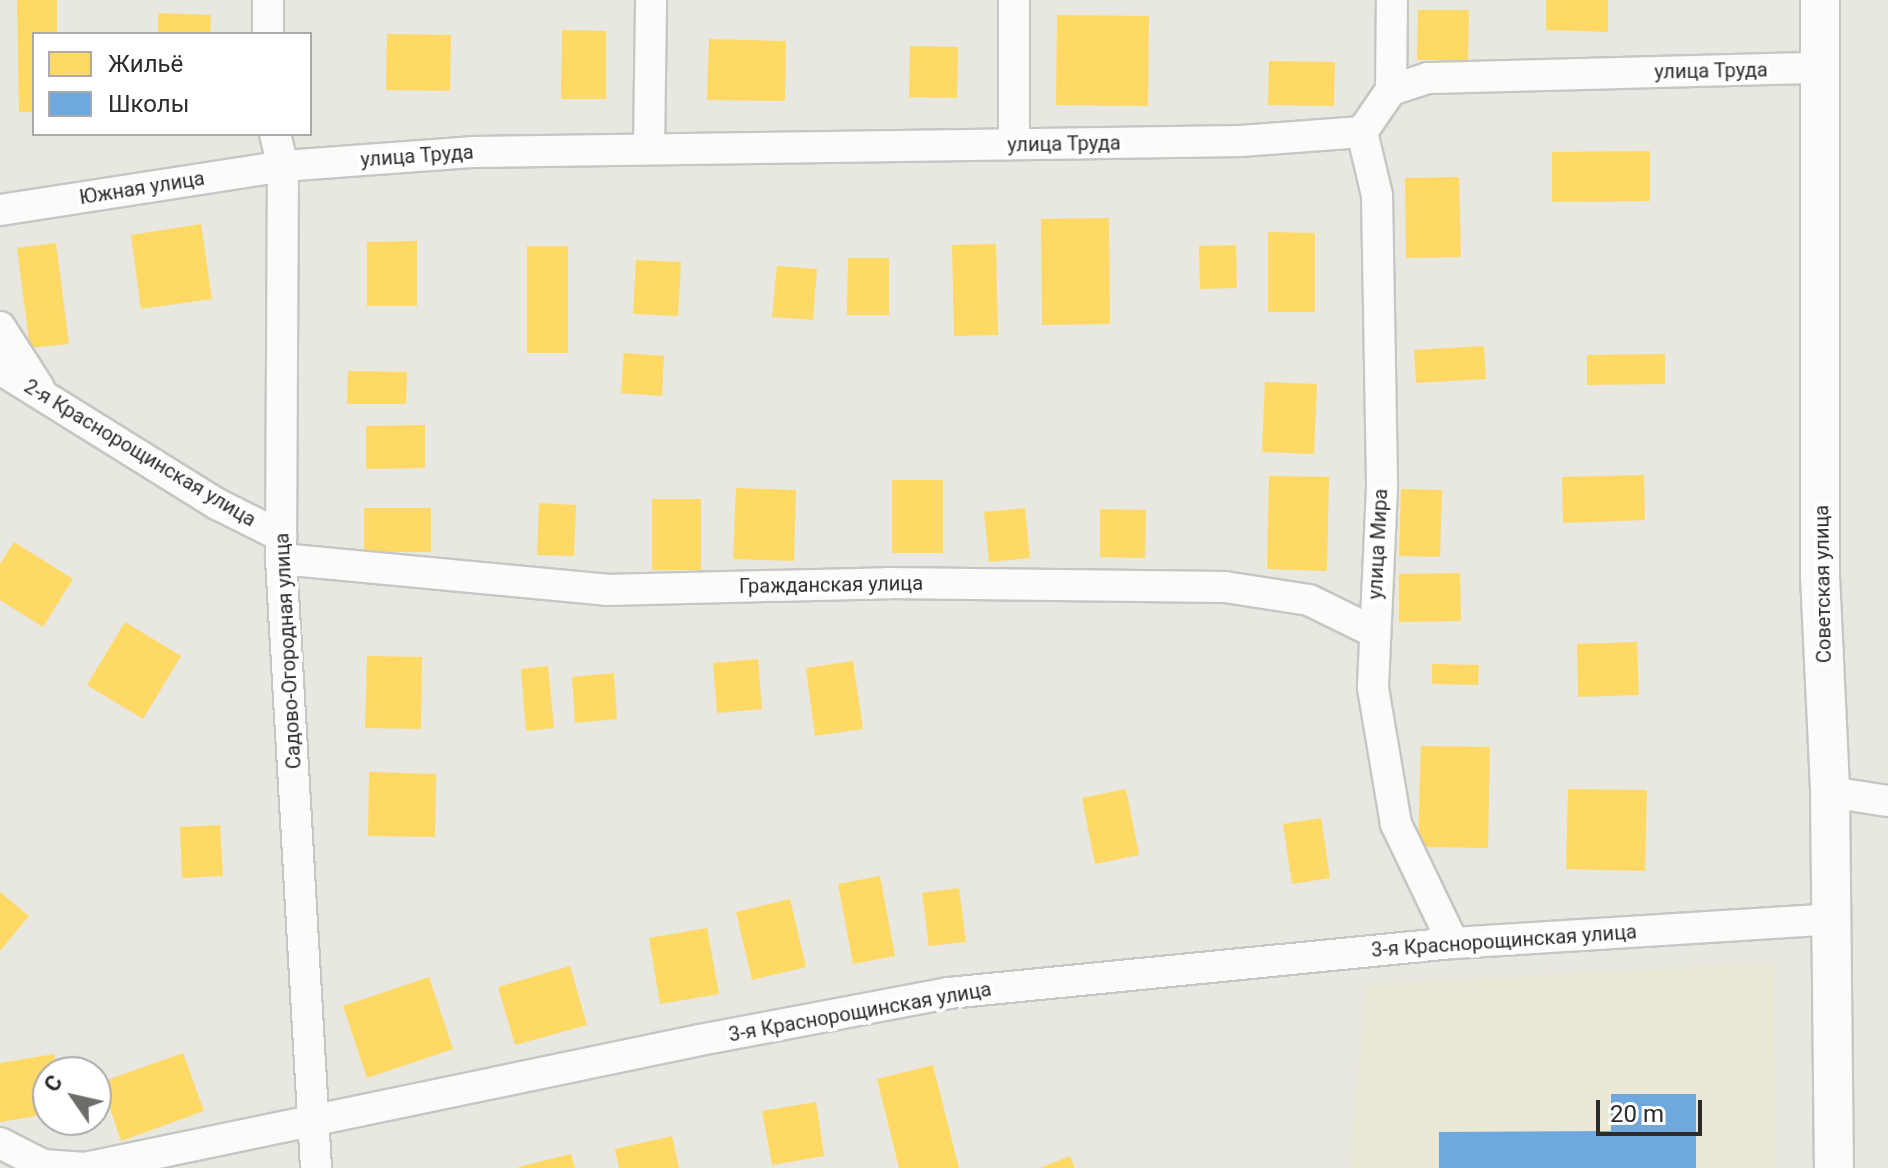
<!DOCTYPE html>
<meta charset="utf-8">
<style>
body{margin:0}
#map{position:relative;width:1888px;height:1168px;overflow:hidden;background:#e8e7e0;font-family:Roboto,sans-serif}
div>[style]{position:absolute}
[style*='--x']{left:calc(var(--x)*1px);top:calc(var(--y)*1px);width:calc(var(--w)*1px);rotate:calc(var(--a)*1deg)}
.education>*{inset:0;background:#ebe8d6}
.homes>*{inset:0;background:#ffd966}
.schools>*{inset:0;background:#6fa8dc}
.roads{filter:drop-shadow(2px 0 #c6c6c5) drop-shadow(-2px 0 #c6c6c5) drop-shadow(0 2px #c6c6c5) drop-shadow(0 -2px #c6c6c5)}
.minor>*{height:30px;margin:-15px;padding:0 15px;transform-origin:15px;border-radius:15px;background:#fcfbfa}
.tertiary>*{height:38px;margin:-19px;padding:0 19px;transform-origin:19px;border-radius:19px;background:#fcfbfa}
span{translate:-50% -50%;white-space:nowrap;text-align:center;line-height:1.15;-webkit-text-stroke:8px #fff;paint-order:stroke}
.street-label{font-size:20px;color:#2b2b2b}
.legend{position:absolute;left:32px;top:32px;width:280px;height:104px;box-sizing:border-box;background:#fff;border:2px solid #aaa;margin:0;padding:10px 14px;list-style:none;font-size:24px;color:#2b2b2b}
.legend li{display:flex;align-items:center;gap:16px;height:40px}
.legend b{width:40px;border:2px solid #aaa}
.north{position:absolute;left:32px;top:1056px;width:80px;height:80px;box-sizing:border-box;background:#fff;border:2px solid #aaa;border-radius:50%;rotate:304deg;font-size:22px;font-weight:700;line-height:32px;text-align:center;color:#2b2b2b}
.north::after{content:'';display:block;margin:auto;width:28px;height:36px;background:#6d6d6a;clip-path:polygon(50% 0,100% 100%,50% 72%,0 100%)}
.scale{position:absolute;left:1596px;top:1100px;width:106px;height:36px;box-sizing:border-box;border:4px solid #2b2b2b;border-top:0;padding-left:10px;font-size:24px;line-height:28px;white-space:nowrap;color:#2b2b2b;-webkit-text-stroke:6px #fff;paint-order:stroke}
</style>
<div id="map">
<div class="education">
<i style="clip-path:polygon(1774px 963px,1776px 1168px,1350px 1168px,1367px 985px)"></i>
</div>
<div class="homes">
<i style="clip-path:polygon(17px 0,57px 0,57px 34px,34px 34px,34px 112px,19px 112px)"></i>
<i style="clip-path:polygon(1546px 0,1608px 0,1608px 32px,1546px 30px)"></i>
<i style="clip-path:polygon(1418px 10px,1469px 10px,1468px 60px,1417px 60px)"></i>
<i style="clip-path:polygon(158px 13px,211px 15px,210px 34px,158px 34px)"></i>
<i style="clip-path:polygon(1057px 15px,1149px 16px,1148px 106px,1056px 105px)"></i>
<i style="clip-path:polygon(562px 30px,606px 31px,606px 99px,561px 99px)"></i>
<i style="clip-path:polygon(387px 34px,451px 35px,450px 91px,386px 90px)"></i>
<i style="clip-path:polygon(709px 39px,786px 41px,785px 101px,707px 100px)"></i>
<i style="clip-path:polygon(910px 46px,958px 47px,957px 98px,909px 97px)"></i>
<i style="clip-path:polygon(1269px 61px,1335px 62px,1334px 106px,1268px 105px)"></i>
<i style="clip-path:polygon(1650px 151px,1650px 201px,1552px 202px,1552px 152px)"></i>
<i style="clip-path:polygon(1459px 177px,1461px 257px,1406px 258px,1405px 178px)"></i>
<i style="clip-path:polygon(1109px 218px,1110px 324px,1042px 325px,1041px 219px)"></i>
<i style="clip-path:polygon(201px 224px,212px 299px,141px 309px,131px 235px)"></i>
<i style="clip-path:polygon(1268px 232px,1315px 233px,1315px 312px,1268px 312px)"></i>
<i style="clip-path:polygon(417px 241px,417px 306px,367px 306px,367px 242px)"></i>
<i style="clip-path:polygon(56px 243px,69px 344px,30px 348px,17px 248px)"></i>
<i style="clip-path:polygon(996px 244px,998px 335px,954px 336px,952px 245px)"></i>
<i style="clip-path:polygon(1236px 245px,1237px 288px,1200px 289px,1199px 246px)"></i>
<i style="clip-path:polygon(527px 246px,568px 246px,568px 353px,527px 353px)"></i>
<i style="clip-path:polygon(848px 258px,889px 258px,889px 315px,847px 315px)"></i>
<i style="clip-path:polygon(636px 260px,681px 262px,678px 316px,633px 314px)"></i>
<i style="clip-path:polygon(777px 266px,817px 269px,813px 320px,772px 317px)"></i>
<i style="clip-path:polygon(1484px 346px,1486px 379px,1416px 383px,1414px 350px)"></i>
<i style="clip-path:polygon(624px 353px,664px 356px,662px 396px,621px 393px)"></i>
<i style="clip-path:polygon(1665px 354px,1665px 384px,1587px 385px,1587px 355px)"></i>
<i style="clip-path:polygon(348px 371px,407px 372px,406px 404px,347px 404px)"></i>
<i style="clip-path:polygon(1265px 382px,1317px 384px,1314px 454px,1262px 452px)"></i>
<i style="clip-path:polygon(425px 425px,425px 468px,366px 469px,366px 426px)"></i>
<i style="clip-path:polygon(1644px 475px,1645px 520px,1563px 523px,1562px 477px)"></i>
<i style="clip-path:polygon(1269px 476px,1329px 477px,1327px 571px,1267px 569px)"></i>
<i style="clip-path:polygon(892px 480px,943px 480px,943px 553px,892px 553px)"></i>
<i style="clip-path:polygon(736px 488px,796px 490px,794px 561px,733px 559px)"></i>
<i style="clip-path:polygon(1401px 489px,1442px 490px,1440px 557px,1399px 556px)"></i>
<i style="clip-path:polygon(652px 499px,701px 499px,701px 570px,652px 570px)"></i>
<i style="clip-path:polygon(539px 503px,576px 505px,574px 556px,537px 555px)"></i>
<i style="clip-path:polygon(364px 508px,431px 508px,431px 552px,364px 552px)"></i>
<i style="clip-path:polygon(1025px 508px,1030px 558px,989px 562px,984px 512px)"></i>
<i style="clip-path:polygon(1100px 509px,1146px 510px,1145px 558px,1100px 557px)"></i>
<i style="clip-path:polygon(14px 542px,73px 579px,43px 627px,0 600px,0 564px)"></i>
<i style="clip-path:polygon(1460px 573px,1461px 621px,1399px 622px,1399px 574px)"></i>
<i style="clip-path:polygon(125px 622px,181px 656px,143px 719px,87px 685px)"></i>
<i style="clip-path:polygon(1637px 642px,1639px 695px,1578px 697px,1577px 644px)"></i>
<i style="clip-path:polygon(367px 656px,422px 657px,421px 729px,365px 728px)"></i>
<i style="clip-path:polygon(758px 659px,762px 709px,717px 713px,713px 663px)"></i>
<i style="clip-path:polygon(853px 661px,863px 729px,815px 736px,806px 668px)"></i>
<i style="clip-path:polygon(1432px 664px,1479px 665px,1478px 685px,1432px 684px)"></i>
<i style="clip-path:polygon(548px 666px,554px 728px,526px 731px,521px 669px)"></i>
<i style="clip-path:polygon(614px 673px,617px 719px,575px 723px,572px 677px)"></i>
<i style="clip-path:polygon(1421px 746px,1490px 747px,1488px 848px,1418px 847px)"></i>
<i style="clip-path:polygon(369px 772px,436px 774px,435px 837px,368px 836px)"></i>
<i style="clip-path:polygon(1126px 789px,1139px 855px,1095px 864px,1082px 798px)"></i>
<i style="clip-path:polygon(1568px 789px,1647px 790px,1645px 871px,1566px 869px)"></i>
<i style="clip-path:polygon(1321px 818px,1330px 878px,1292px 884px,1283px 824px)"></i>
<i style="clip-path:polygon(220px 825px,223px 876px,182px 878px,180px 827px)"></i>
<i style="clip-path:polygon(880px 876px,895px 956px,853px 964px,838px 884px)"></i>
<i style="clip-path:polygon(959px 888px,966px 942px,929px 946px,922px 893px)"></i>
<i style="clip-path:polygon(0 892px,29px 916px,0 951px)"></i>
<i style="clip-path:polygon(790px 899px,806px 967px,752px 980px,736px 912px)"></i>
<i style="clip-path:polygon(707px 928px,719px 994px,660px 1004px,649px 938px)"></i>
<i style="clip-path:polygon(570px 966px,587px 1025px,515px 1045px,498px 987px)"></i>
<i style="clip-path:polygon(429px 977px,453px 1049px,367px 1078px,343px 1006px)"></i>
<i style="clip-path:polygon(183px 1053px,204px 1111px,121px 1141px,101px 1082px)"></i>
<i style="clip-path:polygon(54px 1054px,57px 1072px,48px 1072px,48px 1114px,0 1122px,0 1063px)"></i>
<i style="clip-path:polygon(933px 1065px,959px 1168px,899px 1168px,877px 1079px)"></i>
<i style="clip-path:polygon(816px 1102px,824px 1156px,772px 1165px,762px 1111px)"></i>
<i style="clip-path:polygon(672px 1136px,679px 1168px,619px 1168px,615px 1149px)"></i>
<i style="clip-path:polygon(571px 1154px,575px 1168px,519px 1168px,518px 1167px)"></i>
<i style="clip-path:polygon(1070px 1156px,1075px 1168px,1040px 1168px)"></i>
</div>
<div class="schools">
<i style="clip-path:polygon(1611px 1094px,1696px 1094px,1696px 1168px,1439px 1168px,1439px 1132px,1611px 1131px)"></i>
</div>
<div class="roads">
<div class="minor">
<i style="--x:268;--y:0;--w:34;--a:90"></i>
<i style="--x:1391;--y:90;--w:90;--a:-89.4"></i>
<i style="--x:1362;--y:132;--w:65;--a:76.6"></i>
<i style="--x:1377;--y:195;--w:293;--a:89"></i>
<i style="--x:1382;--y:488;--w:200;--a:92.6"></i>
<i style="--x:1373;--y:688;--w:138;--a:80.4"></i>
<i style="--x:1396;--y:824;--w:132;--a:64.4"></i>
<i style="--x:275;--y:134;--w:33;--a:76"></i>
<i style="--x:283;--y:166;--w:393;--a:90.3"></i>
<i style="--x:281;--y:559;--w:610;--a:86.71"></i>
<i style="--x:1014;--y:144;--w:144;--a:-90"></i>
<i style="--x:649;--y:149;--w:149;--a:-89.2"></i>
<i style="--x:0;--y:210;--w:286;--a:-8.8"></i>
<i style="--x:283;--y:166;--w:191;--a:-4.2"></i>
<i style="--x:473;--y:152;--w:768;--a:-0.82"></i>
<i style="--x:1241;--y:141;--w:121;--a:-4.3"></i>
<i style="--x:1362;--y:132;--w:51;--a:-55.4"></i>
<i style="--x:1391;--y:90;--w:39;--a:-18"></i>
<i style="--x:1428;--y:78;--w:393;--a:-1.5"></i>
<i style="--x:0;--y:327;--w:72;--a:57.4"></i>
<i style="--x:0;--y:369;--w:256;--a:31.9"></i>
<i style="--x:217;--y:504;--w:72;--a:26.6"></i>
<i style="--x:281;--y:559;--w:327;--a:5.4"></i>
<i style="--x:607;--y:590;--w:281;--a:-1.4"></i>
<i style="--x:888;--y:583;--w:337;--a:0.7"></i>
<i style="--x:1225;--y:587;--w:85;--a:8.8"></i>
<i style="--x:1309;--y:600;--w:72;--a:26.2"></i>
<i style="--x:1830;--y:792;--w:59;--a:8.8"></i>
<i style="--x:0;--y:1143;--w:48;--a:27.1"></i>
<i style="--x:43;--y:1165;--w:42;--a:4.1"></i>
<i style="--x:85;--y:1168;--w:628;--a:-11.76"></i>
<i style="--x:700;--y:1040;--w:253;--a:-10.7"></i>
<i style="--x:949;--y:993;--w:506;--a:-5.67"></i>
<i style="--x:1453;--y:943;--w:380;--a:-3.6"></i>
</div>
<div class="tertiary">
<i style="--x:1820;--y:0;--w:576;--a:90"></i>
<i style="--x:1820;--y:576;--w:216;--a:87.3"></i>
<i style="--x:1830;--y:792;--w:376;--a:89.4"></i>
</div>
</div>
<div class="street-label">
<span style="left:1711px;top:71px;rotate:-1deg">улица Труда</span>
<span style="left:1064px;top:144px;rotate:-1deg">улица Труда</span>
<span style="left:417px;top:156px;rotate:-4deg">улица Труда</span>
<span style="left:142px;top:188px;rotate:-9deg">Южная улица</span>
<span style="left:140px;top:453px;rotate:31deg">2-я Краснорощинская улица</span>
<span style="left:1378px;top:544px;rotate:-87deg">улица Мира</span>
<span style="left:1823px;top:584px;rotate:-91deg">Советская улица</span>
<span style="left:831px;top:585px;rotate:-1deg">Гражданская улица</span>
<span style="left:288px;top:651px;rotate:-93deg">Садово-Огородная улица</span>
<span style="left:1504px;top:941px;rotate:-4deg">3-я Краснорощинская улица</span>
<span style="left:860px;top:1012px;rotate:-10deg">3-я Краснорощинская улица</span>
</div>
<ul class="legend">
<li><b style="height:22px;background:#ffd966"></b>Жильё</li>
<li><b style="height:22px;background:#6fa8dc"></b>Школы</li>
</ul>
<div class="north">С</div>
<div class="scale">20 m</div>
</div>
